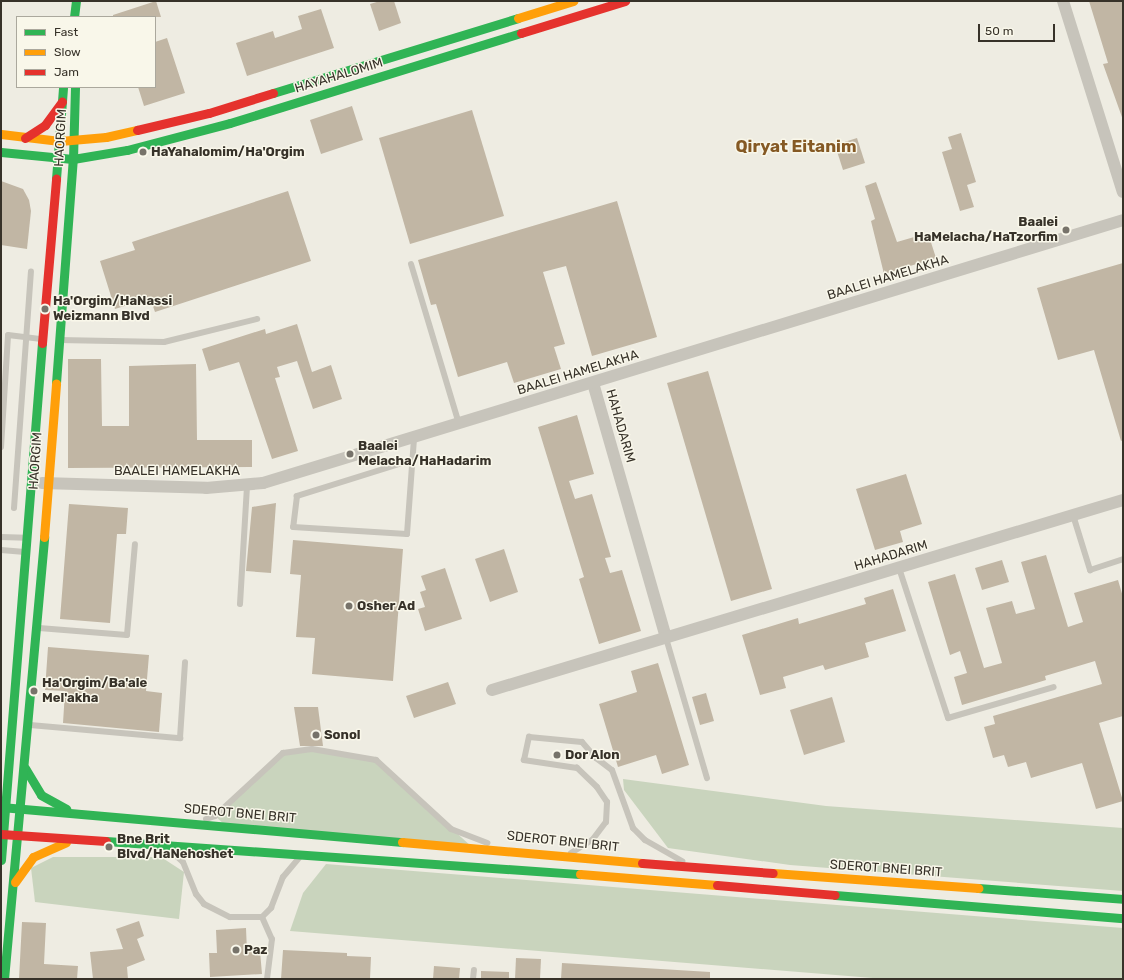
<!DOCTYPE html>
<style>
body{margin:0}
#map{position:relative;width:1124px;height:980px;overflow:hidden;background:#eeece2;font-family:Rubik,sans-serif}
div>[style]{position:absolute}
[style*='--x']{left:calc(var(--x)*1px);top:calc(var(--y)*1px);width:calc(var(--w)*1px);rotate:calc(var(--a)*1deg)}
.green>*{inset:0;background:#c9d4bd}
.building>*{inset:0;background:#c1b6a4}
.lane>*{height:6px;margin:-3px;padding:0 3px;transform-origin:3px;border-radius:3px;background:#c7c4bb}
.street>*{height:12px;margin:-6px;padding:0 6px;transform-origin:6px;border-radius:6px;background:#c7c4bb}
.fast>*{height:9px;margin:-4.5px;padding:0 4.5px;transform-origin:4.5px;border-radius:4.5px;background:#30b455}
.slow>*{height:9px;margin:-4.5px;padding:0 4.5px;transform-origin:4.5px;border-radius:4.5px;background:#ff9f0a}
.jam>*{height:9px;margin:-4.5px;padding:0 4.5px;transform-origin:4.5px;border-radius:4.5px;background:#e5322d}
.dots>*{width:11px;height:11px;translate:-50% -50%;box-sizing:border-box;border:2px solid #f9f7ea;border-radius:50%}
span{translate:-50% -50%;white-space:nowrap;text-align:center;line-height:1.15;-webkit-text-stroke:3px #f9f7ea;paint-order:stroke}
.street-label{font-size:13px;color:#373229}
.poi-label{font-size:13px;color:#373229;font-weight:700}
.left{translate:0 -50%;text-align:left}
.right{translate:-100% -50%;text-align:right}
.district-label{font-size:17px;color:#855924;font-weight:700}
.frame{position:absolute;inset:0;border:2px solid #373229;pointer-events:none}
.legend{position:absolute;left:16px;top:16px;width:140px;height:72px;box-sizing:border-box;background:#f9f7ea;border:1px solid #aba89d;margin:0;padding:5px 7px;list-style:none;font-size:12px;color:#373229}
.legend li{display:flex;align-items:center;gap:8px;height:20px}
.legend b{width:20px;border:1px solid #aba89d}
.scale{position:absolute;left:978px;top:24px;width:77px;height:18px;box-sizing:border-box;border:2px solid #373229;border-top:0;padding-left:5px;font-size:12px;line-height:14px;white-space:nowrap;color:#373229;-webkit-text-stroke:3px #f9f7ea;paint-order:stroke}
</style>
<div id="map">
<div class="green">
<i style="clip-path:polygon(312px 749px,376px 760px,472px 847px,225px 825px,215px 816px,283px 753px)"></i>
<i style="clip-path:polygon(623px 779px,826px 806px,1123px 828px,1123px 891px,790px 865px,668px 848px,624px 790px)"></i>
<i style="clip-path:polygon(53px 857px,161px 857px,184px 872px,179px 919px,35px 902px,31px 868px)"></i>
<i style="clip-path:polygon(326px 864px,1123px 928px,1123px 979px,885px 979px,290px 931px,303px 893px)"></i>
</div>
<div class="building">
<i style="clip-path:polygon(156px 1px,161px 17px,113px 17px,113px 15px)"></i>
<i style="clip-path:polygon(380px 1px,394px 1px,401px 23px,379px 31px,370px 4px)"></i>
<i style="clip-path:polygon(1089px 1px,1123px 1px,1123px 120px,1103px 64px,1108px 63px)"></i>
<i style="clip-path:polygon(321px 9px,334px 48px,247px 76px,236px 43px,273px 31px,275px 38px,302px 29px,298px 16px)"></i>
<i style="clip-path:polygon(167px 38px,185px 93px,144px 106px,138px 87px,155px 87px,155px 42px)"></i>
<i style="clip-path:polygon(352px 106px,363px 140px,321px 154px,310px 120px)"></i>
<i style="clip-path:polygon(472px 110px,504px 216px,410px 244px,379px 138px)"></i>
<i style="clip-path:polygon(961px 133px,976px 182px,967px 185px,974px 207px,960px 211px,942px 152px,952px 149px,948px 137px)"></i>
<i style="clip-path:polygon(857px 138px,865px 163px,843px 170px,835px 145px)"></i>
<i style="clip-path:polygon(1px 181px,23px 189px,29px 200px,31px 211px,27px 249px,1px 245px)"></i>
<i style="clip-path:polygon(876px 182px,897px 242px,928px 233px,936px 258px,884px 274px,871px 221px,875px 219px,865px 186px)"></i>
<i style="clip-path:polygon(288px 191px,311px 261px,155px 312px,150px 298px,115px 309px,100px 261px,135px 250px,132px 242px)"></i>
<i style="clip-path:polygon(617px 201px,657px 337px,592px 356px,566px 266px,543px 272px,565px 344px,554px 347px,561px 369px,514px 383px,507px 362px,458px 377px,436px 304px,431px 305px,418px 260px)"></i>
<i style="clip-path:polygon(1123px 263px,1123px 440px,1121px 441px,1094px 350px,1058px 360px,1037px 288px)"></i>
<i style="clip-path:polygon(297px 324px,312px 372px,331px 365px,342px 399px,313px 409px,297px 361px,277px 367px,280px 377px,275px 378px,298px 451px,272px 459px,239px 362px,209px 371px,202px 349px,265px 329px,266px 334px)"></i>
<i style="clip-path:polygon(68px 359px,101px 359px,102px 426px,129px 426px,129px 366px,196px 364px,197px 440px,252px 440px,252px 467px,68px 468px)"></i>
<i style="clip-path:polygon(708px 371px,772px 589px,731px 601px,667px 383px)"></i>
<i style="clip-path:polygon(577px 415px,594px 474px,569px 481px,575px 499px,592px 494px,611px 557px,605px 558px,610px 573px,622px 570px,641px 631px,599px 644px,579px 579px,584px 577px,538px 427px)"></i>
<i style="clip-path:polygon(906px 474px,922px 524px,900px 531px,903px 542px,875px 550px,856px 489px)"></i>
<i style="clip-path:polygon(276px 503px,271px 573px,246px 571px,252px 507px)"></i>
<i style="clip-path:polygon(69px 504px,128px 508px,126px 534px,117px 534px,110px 623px,60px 619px)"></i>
<i style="clip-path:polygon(293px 540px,403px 549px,393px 681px,312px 674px,315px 638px,296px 637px,301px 575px,290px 574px)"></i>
<i style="clip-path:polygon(504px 549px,518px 592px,490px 602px,475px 559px)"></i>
<i style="clip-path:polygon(1046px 555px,1068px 627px,1083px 622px,1074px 593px,1118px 580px,1123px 597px,1123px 716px,1099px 723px,1123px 801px,1096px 809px,1082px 763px,1031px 778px,1026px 762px,1008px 767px,1004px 755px,993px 758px,984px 727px,995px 724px,993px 716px,1102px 684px,1095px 661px,1045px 676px,1046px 680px,962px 705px,954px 677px,967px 673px,960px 651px,950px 655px,928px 582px,955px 574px,984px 668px,1002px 663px,986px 608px,1012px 601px,1016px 614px,1035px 609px,1021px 562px)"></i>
<i style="clip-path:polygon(1002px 560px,1009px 582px,982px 590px,975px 568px)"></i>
<i style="clip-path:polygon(445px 568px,462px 619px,425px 631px,418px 609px,425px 607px,420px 592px,426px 590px,421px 576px)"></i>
<i style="clip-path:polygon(893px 589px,906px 631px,865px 643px,869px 657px,825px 670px,823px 665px,783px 677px,786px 688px,760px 695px,742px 635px,798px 618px,799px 624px,866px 604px,864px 598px)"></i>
<i style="clip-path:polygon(48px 647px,149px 655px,146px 691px,162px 693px,159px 732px,63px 723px,65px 691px,45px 690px)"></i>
<i style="clip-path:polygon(658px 663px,689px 765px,662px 774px,656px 755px,618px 767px,599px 704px,637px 692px,631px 671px)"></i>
<i style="clip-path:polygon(448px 682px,456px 704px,414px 718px,406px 696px)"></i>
<i style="clip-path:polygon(706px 693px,714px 721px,700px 725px,692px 697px)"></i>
<i style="clip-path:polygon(832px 697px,845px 742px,804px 755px,790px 710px)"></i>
<i style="clip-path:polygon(294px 707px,318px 707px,323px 746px,300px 746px)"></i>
<i style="clip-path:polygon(139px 921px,144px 936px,137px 939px,145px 960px,127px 967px,128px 979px,93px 979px,90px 952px,123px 949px,116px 929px)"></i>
<i style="clip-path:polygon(22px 922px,46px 923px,44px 964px,78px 966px,77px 979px,19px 979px)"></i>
<i style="clip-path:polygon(246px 928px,247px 952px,260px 951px,262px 974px,210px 977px,209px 953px,217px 953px,216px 930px)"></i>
<i style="clip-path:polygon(283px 950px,347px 953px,347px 956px,371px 957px,370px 979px,281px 979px)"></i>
<i style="clip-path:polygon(516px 958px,541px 959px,540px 979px,515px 979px)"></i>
<i style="clip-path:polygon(562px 963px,710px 972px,710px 979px,561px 979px)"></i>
<i style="clip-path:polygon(434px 966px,460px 968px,459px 979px,433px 979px)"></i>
<i style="clip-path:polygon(481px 971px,509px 972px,509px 979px,481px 979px)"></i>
</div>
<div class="lane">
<i style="--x:411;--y:264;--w:167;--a:73.3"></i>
<i style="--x:59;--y:340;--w:105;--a:1.1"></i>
<i style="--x:164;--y:342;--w:96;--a:-13.9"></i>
<i style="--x:1;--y:447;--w:112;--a:-86.4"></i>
<i style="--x:8;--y:335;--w:34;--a:7"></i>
<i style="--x:412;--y:460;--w:121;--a:162.6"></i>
<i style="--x:297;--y:496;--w:31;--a:97"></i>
<i style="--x:293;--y:527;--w:114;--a:3.5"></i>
<i style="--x:407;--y:534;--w:96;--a:-85.8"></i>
<i style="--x:14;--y:508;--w:237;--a:-85.9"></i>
<i style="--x:1073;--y:515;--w:58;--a:72.8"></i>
<i style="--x:1090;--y:570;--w:35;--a:-18"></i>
<i style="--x:1;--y:537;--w:25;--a:2"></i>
<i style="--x:1;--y:550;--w:24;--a:5"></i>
<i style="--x:899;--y:568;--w:158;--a:71.9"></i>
<i style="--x:948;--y:718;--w:110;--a:-16.3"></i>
<i style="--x:240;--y:604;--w:119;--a:-86.6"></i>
<i style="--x:39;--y:628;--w:88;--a:4.5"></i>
<i style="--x:127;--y:635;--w:91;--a:-85"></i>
<i style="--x:666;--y:638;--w:146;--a:73.7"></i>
<i style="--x:30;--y:725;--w:151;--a:5"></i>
<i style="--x:180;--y:738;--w:76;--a:-86.2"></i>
<i style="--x:206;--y:819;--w:9;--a:-18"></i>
<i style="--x:215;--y:816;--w:93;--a:-42.8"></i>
<i style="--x:283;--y:753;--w:29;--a:-8"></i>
<i style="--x:312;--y:749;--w:65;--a:9.8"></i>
<i style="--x:376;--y:760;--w:102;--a:42.6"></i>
<i style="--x:451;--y:829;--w:39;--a:21"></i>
<i style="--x:171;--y:851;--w:16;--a:43"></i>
<i style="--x:183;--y:862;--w:35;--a:68"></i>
<i style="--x:196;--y:894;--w:13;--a:51"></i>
<i style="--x:204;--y:904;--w:29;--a:27"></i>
<i style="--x:230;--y:917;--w:32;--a:0"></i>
<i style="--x:262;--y:917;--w:13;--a:-45"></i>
<i style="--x:271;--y:908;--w:33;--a:-69"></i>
<i style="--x:283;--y:877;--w:25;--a:-50"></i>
<i style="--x:571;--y:853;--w:26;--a:-32"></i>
<i style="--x:593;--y:839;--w:21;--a:-53"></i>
<i style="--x:606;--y:822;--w:20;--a:-87"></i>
<i style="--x:607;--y:802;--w:18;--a:-124"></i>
<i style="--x:597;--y:787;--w:28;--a:-136"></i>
<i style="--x:577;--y:768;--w:54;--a:-171.4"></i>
<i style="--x:524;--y:760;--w:24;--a:-78"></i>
<i style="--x:529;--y:737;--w:53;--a:5.4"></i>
<i style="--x:582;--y:742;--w:21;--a:49"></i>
<i style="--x:596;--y:758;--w:20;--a:37"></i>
<i style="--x:612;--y:770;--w:62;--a:70.1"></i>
<i style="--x:633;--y:828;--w:17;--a:45"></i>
<i style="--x:645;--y:840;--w:43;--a:29.6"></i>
<i style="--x:262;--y:917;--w:24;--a:66"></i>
<i style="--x:272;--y:939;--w:40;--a:97.1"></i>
<i style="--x:473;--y:979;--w:9;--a:-84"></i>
</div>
<div class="street">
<i style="--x:1063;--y:1;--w:200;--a:72.6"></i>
<i style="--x:593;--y:383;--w:265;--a:74"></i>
<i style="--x:42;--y:483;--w:164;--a:1.7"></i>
<i style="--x:206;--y:488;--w:57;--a:-5"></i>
<i style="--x:263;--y:483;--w:899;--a:-17"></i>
<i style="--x:492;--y:690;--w:659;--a:-16.76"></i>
</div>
<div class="fast">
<i style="--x:74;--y:17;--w:16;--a:-83"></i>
<i style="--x:273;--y:93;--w:256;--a:-17"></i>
<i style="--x:1;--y:152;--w:72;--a:5.6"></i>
<i style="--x:73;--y:159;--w:55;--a:-9.5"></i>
<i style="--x:127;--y:150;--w:106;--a:-14.7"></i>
<i style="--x:230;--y:123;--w:305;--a:-17.2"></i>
<i style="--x:56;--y:179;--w:92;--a:-85.6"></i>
<i style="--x:56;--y:383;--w:225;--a:-85.7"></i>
<i style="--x:73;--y:159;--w:72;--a:-88.4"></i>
<i style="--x:25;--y:768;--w:31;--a:59"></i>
<i style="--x:41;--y:795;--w:29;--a:29"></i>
<i style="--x:1;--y:807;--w:403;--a:5"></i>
<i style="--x:106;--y:841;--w:475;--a:4"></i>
<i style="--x:1;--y:860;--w:519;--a:-85.47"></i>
<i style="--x:978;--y:888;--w:145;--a:4.3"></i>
<i style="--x:835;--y:895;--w:289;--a:4.6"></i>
<i style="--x:4;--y:979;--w:444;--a:-84.8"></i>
</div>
<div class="slow">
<i style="--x:518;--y:18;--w:58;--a:-17.2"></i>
<i style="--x:1;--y:134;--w:59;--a:6.8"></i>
<i style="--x:60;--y:141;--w:46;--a:-5"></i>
<i style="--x:106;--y:137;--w:32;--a:-13"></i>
<i style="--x:44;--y:537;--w:154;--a:-85.5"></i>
<i style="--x:402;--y:842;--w:241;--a:5"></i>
<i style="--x:773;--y:873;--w:206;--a:4.2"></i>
<i style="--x:580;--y:874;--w:137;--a:4.6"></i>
<i style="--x:15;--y:882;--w:31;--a:-54"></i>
<i style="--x:33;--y:857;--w:36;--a:-24"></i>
</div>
<div class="jam">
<i style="--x:521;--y:33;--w:109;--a:-17.1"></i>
<i style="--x:137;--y:130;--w:74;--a:-13.3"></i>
<i style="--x:209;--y:113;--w:67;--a:-17.4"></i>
<i style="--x:25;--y:138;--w:24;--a:-33"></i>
<i style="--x:45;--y:125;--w:29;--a:-54"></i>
<i style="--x:42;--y:343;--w:165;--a:-85.1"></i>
<i style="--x:1;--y:834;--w:105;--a:3.8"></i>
<i style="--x:642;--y:863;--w:131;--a:4.4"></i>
<i style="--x:717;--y:885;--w:118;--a:4.8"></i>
</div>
<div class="dots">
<i style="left:143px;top:152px;background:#77736a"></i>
<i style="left:1066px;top:230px;background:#77736a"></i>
<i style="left:45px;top:309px;background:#77736a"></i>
<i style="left:350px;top:454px;background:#77736a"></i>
<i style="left:349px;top:606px;background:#77736a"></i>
<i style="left:34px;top:691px;background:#77736a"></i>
<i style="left:316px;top:735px;background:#77736a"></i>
<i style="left:557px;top:755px;background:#77736a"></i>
<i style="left:109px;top:847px;background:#77736a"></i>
<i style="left:236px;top:950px;background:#77736a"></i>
</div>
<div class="street-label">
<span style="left:339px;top:76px;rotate:-17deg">HAYAHALOMIM</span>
<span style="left:61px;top:138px;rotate:-87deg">HAORGIM</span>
<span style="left:888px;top:278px;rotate:-17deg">BAALEI HAMELAKHA</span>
<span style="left:578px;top:373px;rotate:-17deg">BAALEI HAMELAKHA</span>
<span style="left:620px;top:426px;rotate:74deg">HAHADARIM</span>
<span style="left:36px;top:461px;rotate:-86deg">HAORGIM</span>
<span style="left:177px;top:471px">BAALEI HAMELAKHA</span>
<span style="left:891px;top:556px;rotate:-17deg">HAHADARIM</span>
<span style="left:240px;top:814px;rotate:5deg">SDEROT BNEI BRIT</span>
<span style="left:563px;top:842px;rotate:6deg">SDEROT BNEI BRIT</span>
<span style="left:886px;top:869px;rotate:4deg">SDEROT BNEI BRIT</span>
</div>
<div class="poi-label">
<span class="left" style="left:151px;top:152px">HaYahalomim/Ha'Orgim</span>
<span class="right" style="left:1058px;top:230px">Baalei<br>HaMelacha/HaTzorfim</span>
<span class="left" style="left:53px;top:309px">Ha'Orgim/HaNassi<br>Weizmann Blvd</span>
<span class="left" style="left:358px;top:454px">Baalei<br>Melacha/HaHadarim</span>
<span class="left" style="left:357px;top:606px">Osher Ad</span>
<span class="left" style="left:42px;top:691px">Ha'Orgim/Ba'ale<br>Mel'akha</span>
<span class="left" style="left:324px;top:735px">Sonol</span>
<span class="left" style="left:565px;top:755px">Dor Alon</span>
<span class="left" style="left:117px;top:847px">Bne Brit<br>Blvd/HaNehoshet</span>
<span class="left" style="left:244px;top:950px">Paz</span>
</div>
<div class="district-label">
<span style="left:796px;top:147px">Qiryat Eitanim</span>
</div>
<div class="frame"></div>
<ul class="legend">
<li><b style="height:5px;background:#30b455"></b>Fast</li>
<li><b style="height:5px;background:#ff9f0a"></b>Slow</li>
<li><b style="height:5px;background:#e5322d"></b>Jam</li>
</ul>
<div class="scale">50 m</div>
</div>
